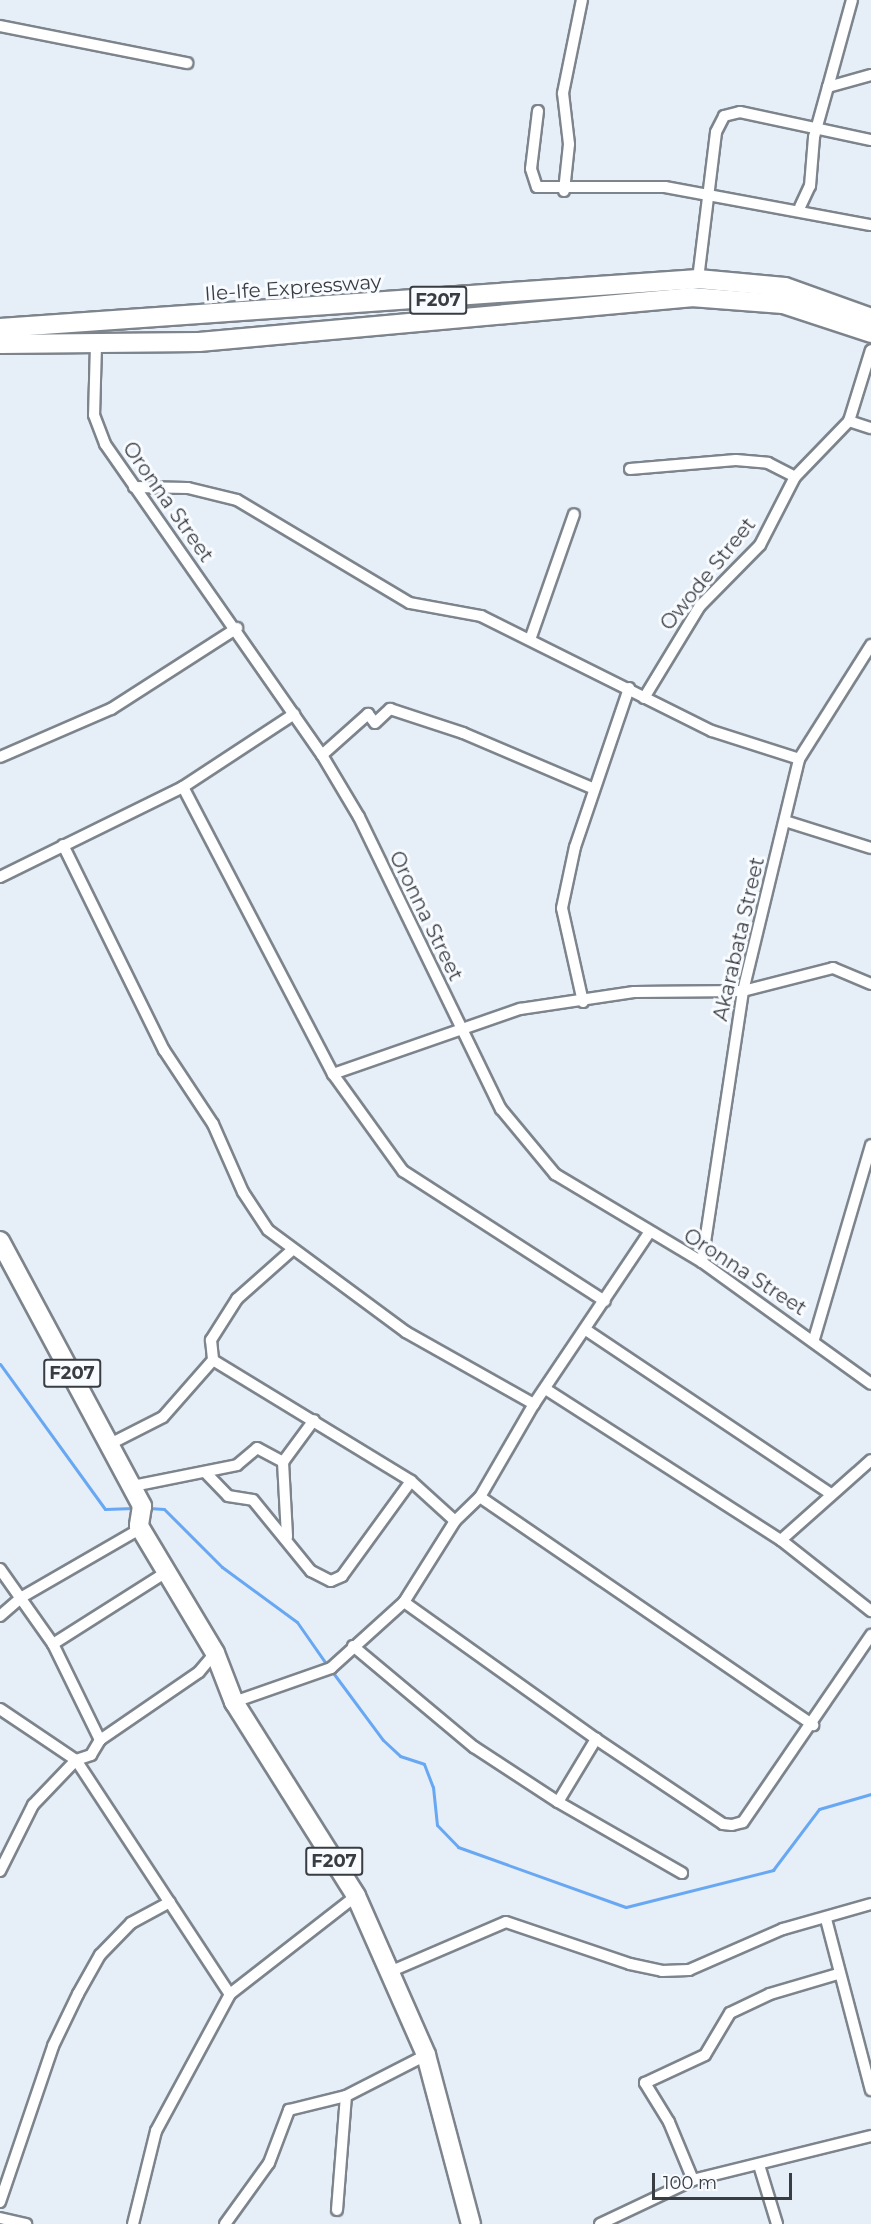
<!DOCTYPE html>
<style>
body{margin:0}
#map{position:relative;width:871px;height:2224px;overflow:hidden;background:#e6eef8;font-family:Montserrat,sans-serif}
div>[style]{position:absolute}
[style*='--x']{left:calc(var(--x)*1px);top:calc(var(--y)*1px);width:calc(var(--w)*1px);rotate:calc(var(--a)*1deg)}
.stream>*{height:3px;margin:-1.5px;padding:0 1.5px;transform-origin:1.5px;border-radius:1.5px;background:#68a8f2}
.roads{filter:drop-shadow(2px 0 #7d848c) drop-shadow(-2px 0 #7d848c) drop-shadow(0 2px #7d848c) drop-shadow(0 -2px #7d848c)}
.minor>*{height:10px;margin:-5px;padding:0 5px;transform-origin:5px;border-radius:5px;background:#fff}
.primary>*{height:18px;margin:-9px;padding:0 9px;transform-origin:9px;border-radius:9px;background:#fff}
span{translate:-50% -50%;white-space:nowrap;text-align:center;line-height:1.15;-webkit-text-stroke:6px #f8fbff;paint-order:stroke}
.shield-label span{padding:2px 4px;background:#f8fbff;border:2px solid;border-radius:4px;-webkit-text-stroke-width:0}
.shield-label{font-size:18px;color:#393c40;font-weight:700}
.street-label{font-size:20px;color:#393c40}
.scale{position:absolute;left:652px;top:2173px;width:140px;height:27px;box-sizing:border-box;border:3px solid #393c40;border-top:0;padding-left:8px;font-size:18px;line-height:21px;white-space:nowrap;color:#393c40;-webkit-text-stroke:4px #f8fbff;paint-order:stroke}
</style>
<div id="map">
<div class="stream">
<i style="--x:0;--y:1364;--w:179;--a:54.1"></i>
<i style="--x:105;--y:1509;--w:29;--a:-2"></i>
<i style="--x:149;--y:1508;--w:15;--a:4"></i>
<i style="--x:164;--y:1509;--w:82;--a:45"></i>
<i style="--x:222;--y:1567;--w:93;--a:36.3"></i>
<i style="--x:297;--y:1622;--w:52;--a:55.1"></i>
<i style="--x:331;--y:1670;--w:87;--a:53.4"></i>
<i style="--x:383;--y:1740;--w:23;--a:43"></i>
<i style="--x:400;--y:1756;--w:25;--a:18"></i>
<i style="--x:424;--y:1764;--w:25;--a:69"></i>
<i style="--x:433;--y:1787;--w:38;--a:84"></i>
<i style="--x:437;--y:1825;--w:30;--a:46"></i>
<i style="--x:458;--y:1847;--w:178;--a:19.7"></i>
<i style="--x:626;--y:1907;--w:152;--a:-14.1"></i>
<i style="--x:773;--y:1870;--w:76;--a:-53"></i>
<i style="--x:819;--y:1809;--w:54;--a:-16.1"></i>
</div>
<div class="roads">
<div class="minor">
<i style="--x:0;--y:26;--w:191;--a:11.2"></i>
<i style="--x:828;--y:87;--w:90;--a:-74.6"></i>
<i style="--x:538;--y:111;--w:58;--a:96.9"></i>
<i style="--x:531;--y:169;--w:19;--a:72"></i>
<i style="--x:537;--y:187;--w:128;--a:0"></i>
<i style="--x:665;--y:187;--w:209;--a:10.5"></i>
<i style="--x:564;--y:191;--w:47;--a:-83.9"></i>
<i style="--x:569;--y:144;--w:51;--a:-96.7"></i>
<i style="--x:563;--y:93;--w:95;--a:-78.5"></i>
<i style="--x:800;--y:207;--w:23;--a:-65"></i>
<i style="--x:810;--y:186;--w:49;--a:-85.3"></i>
<i style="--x:814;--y:137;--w:52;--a:-74.4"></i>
<i style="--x:828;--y:87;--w:45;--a:-15.6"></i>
<i style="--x:698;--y:279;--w:148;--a:-83"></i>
<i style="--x:716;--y:132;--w:18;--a:-63"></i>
<i style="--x:724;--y:116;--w:16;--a:-14"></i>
<i style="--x:740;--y:112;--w:134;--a:12.1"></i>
<i style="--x:96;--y:345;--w:70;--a:91.6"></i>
<i style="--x:94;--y:415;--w:31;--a:69"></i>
<i style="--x:105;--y:444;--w:379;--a:55.1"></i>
<i style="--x:322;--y:755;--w:72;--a:59.2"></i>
<i style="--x:359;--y:817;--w:325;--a:64.1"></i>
<i style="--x:501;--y:1109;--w:85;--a:50.3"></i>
<i style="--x:555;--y:1174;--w:171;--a:30.9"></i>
<i style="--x:702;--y:1262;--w:208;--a:35.8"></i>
<i style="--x:849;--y:421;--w:23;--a:18"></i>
<i style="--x:630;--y:469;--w:106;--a:-4.9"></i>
<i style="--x:736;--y:460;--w:32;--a:5"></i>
<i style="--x:768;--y:463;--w:30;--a:27"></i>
<i style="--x:134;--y:487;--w:54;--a:1.1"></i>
<i style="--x:188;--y:488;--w:50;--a:13.8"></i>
<i style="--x:237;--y:500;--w:201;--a:30.8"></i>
<i style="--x:410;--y:603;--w:72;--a:10.4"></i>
<i style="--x:481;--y:616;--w:258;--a:26.5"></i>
<i style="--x:712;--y:731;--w:91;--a:17.8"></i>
<i style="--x:531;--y:637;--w:130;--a:-70.7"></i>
<i style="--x:644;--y:698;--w:108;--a:-58.7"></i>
<i style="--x:700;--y:606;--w:86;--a:-45.5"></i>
<i style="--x:760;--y:545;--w:76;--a:-62.8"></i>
<i style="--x:795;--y:477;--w:78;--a:-46"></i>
<i style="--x:849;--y:421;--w:74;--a:-72.8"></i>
<i style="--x:322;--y:755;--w:62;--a:-41.7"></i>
<i style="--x:368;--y:714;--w:11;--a:52"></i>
<i style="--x:375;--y:723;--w:21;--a:-43"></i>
<i style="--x:390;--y:709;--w:77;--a:18.2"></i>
<i style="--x:463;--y:733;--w:142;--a:23.1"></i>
<i style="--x:0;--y:757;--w:121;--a:-23.4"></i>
<i style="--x:111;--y:709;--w:150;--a:-32.7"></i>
<i style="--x:183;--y:787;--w:324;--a:62.4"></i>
<i style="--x:333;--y:1074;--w:120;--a:54.2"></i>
<i style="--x:403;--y:1171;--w:240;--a:32.8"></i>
<i style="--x:785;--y:821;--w:90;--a:17.4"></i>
<i style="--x:63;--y:845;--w:229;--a:63.8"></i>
<i style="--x:164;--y:1050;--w:89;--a:56.5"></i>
<i style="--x:213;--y:1124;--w:74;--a:66.2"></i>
<i style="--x:243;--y:1192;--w:45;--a:56.7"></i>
<i style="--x:268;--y:1230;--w:172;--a:36.5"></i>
<i style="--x:406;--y:1332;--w:147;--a:29.4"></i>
<i style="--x:0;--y:877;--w:204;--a:-26.2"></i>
<i style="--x:183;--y:787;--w:133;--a:-33.3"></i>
<i style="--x:583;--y:1002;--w:96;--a:-102.6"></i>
<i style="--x:562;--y:908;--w:62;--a:-78"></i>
<i style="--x:575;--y:847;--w:168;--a:-71.2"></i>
<i style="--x:333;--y:1074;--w:198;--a:-19.2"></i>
<i style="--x:520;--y:1009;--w:115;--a:-8.5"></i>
<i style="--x:634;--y:992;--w:109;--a:-0.5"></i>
<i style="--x:743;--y:991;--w:93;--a:-14.3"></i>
<i style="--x:833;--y:968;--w:41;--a:22.8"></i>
<i style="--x:291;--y:1251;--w:72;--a:138.4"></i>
<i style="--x:237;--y:1299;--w:49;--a:122.4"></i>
<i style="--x:211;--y:1340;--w:20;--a:84"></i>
<i style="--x:213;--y:1360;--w:232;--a:31.4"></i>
<i style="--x:411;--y:1481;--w:59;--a:42.3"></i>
<i style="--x:702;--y:1262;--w:274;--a:-81.4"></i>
<i style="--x:743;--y:991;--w:239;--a:-76.4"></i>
<i style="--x:799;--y:759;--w:135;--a:-57.7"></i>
<i style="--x:586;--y:1330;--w:295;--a:33.8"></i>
<i style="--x:814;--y:1339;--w:202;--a:-73.6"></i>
<i style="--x:547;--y:1390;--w:278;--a:32.7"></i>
<i style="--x:781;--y:1540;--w:115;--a:38.3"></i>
<i style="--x:110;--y:1444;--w:59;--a:-27"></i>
<i style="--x:163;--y:1417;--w:76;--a:-48.7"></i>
<i style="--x:283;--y:1462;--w:75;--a:86.9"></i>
<i style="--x:205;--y:1472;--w:33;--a:46"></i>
<i style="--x:228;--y:1496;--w:25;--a:9"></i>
<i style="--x:253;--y:1500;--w:92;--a:50.8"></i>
<i style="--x:311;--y:1571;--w:22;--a:27"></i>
<i style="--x:331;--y:1581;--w:12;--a:-24"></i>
<i style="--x:342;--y:1576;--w:117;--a:-54"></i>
<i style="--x:135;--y:1491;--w:7;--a:-63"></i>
<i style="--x:138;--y:1485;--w:101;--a:-11.4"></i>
<i style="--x:237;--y:1465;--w:26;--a:-40"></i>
<i style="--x:257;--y:1448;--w:30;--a:28"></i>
<i style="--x:283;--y:1462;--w:52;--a:-53.6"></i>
<i style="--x:480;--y:1497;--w:404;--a:34.4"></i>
<i style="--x:781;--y:1540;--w:120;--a:-41.6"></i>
<i style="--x:0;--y:1569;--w:92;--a:54.8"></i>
<i style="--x:53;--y:1644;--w:107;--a:63.9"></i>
<i style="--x:404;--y:1602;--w:236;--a:35.5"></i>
<i style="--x:596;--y:1739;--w:153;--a:33.8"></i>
<i style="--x:723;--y:1824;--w:9;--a:6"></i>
<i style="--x:732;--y:1825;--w:11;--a:-15"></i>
<i style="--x:743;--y:1822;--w:227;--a:-55.6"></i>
<i style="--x:0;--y:1616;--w:29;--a:-41"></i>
<i style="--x:22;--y:1597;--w:140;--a:-30"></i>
<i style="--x:53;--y:1644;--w:136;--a:-32.4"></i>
<i style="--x:353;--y:1646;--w:158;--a:39.9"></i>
<i style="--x:474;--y:1747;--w:100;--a:33.2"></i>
<i style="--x:558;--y:1802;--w:74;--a:-58.9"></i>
<i style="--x:234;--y:1702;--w:103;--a:-19.3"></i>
<i style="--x:331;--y:1668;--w:98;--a:-42.1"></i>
<i style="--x:404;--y:1602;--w:96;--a:-57.8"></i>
<i style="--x:455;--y:1521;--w:35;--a:-44"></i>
<i style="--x:480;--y:1497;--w:108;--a:-59.9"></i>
<i style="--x:534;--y:1404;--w:206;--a:-56.1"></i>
<i style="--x:0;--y:1709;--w:92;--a:33.9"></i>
<i style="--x:76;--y:1760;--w:280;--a:56.7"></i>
<i style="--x:558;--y:1802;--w:143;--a:29.8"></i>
<i style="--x:0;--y:1871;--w:74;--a:-63.4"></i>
<i style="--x:33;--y:1805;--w:62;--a:-46.3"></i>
<i style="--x:76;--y:1760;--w:16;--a:-18"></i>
<i style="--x:91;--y:1755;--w:17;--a:-59"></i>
<i style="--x:100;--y:1740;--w:120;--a:-34.5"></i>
<i style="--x:199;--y:1672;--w:25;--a:-50"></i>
<i style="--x:826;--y:1919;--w:177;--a:75.3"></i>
<i style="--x:387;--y:1973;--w:129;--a:-23.2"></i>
<i style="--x:506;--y:1922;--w:131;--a:18.7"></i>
<i style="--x:630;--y:1964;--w:33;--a:12"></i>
<i style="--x:662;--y:1971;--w:27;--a:-2"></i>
<i style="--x:689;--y:1970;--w:103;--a:-23.6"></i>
<i style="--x:783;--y:1929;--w:91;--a:-15.9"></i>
<i style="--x:759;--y:2165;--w:62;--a:73"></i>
<i style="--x:693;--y:2180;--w:63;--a:-112.5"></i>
<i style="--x:669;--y:2122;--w:46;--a:-121.6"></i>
<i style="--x:645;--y:2083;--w:66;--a:-25"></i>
<i style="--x:705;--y:2055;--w:49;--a:-59.2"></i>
<i style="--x:730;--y:2013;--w:44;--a:-25.4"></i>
<i style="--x:770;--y:1994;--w:71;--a:-16.4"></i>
<i style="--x:0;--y:2202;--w:165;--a:-71.2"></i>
<i style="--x:53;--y:2046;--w:58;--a:-64.3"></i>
<i style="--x:78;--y:1994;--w:45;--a:-60.6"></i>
<i style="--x:100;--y:1955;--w:45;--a:-45.9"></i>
<i style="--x:131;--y:1923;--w:44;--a:-28.3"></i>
<i style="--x:337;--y:2210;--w:114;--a:-85.5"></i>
<i style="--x:0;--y:2218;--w:27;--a:13"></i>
<i style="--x:133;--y:2224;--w:96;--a:-76.1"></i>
<i style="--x:156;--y:2131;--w:156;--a:-61.6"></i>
<i style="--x:230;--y:1994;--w:160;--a:-37.9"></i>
<i style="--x:225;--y:2224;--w:75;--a:-54.2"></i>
<i style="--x:269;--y:2163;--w:57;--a:-69.3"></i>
<i style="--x:289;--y:2110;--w:59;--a:-13.8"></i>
<i style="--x:346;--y:2096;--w:90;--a:-27.1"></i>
<i style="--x:600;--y:2224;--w:103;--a:-25.3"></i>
<i style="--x:693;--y:2180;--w:183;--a:-13.9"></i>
</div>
<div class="primary">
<i style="--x:0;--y:328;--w:700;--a:-4.02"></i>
<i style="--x:698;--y:279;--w:87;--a:5.3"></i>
<i style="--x:785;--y:287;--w:91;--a:19.8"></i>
<i style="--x:0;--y:344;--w:199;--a:-0.6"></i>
<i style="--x:199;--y:342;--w:494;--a:-5.2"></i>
<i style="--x:691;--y:297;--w:92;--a:4.4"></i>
<i style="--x:783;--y:304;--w:93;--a:18.2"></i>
<i style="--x:0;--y:1241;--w:301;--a:61.8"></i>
<i style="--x:142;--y:1506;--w:20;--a:99"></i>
<i style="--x:139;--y:1526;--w:148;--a:59.1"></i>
<i style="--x:215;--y:1653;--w:53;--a:68.8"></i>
<i style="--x:234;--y:1702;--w:229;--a:57.8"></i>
<i style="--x:356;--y:1896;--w:174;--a:66.2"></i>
<i style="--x:426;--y:2055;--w:175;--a:75.1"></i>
</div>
</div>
<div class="shield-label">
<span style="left:438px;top:300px">F207</span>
<span style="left:72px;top:1373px">F207</span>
<span style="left:334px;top:1861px">F207</span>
</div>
<div class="street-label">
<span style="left:293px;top:288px;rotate:-4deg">Ile-Ife Expressway</span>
<span style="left:168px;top:502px;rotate:55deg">Oronna Street</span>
<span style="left:708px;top:574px;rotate:-51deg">Owode Street</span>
<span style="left:426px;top:916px;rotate:64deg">Oronna Street</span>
<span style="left:739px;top:939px;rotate:-77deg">Akarabata Street</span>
<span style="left:745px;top:1272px;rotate:33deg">Oronna Street</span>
</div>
<div class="scale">100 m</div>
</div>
